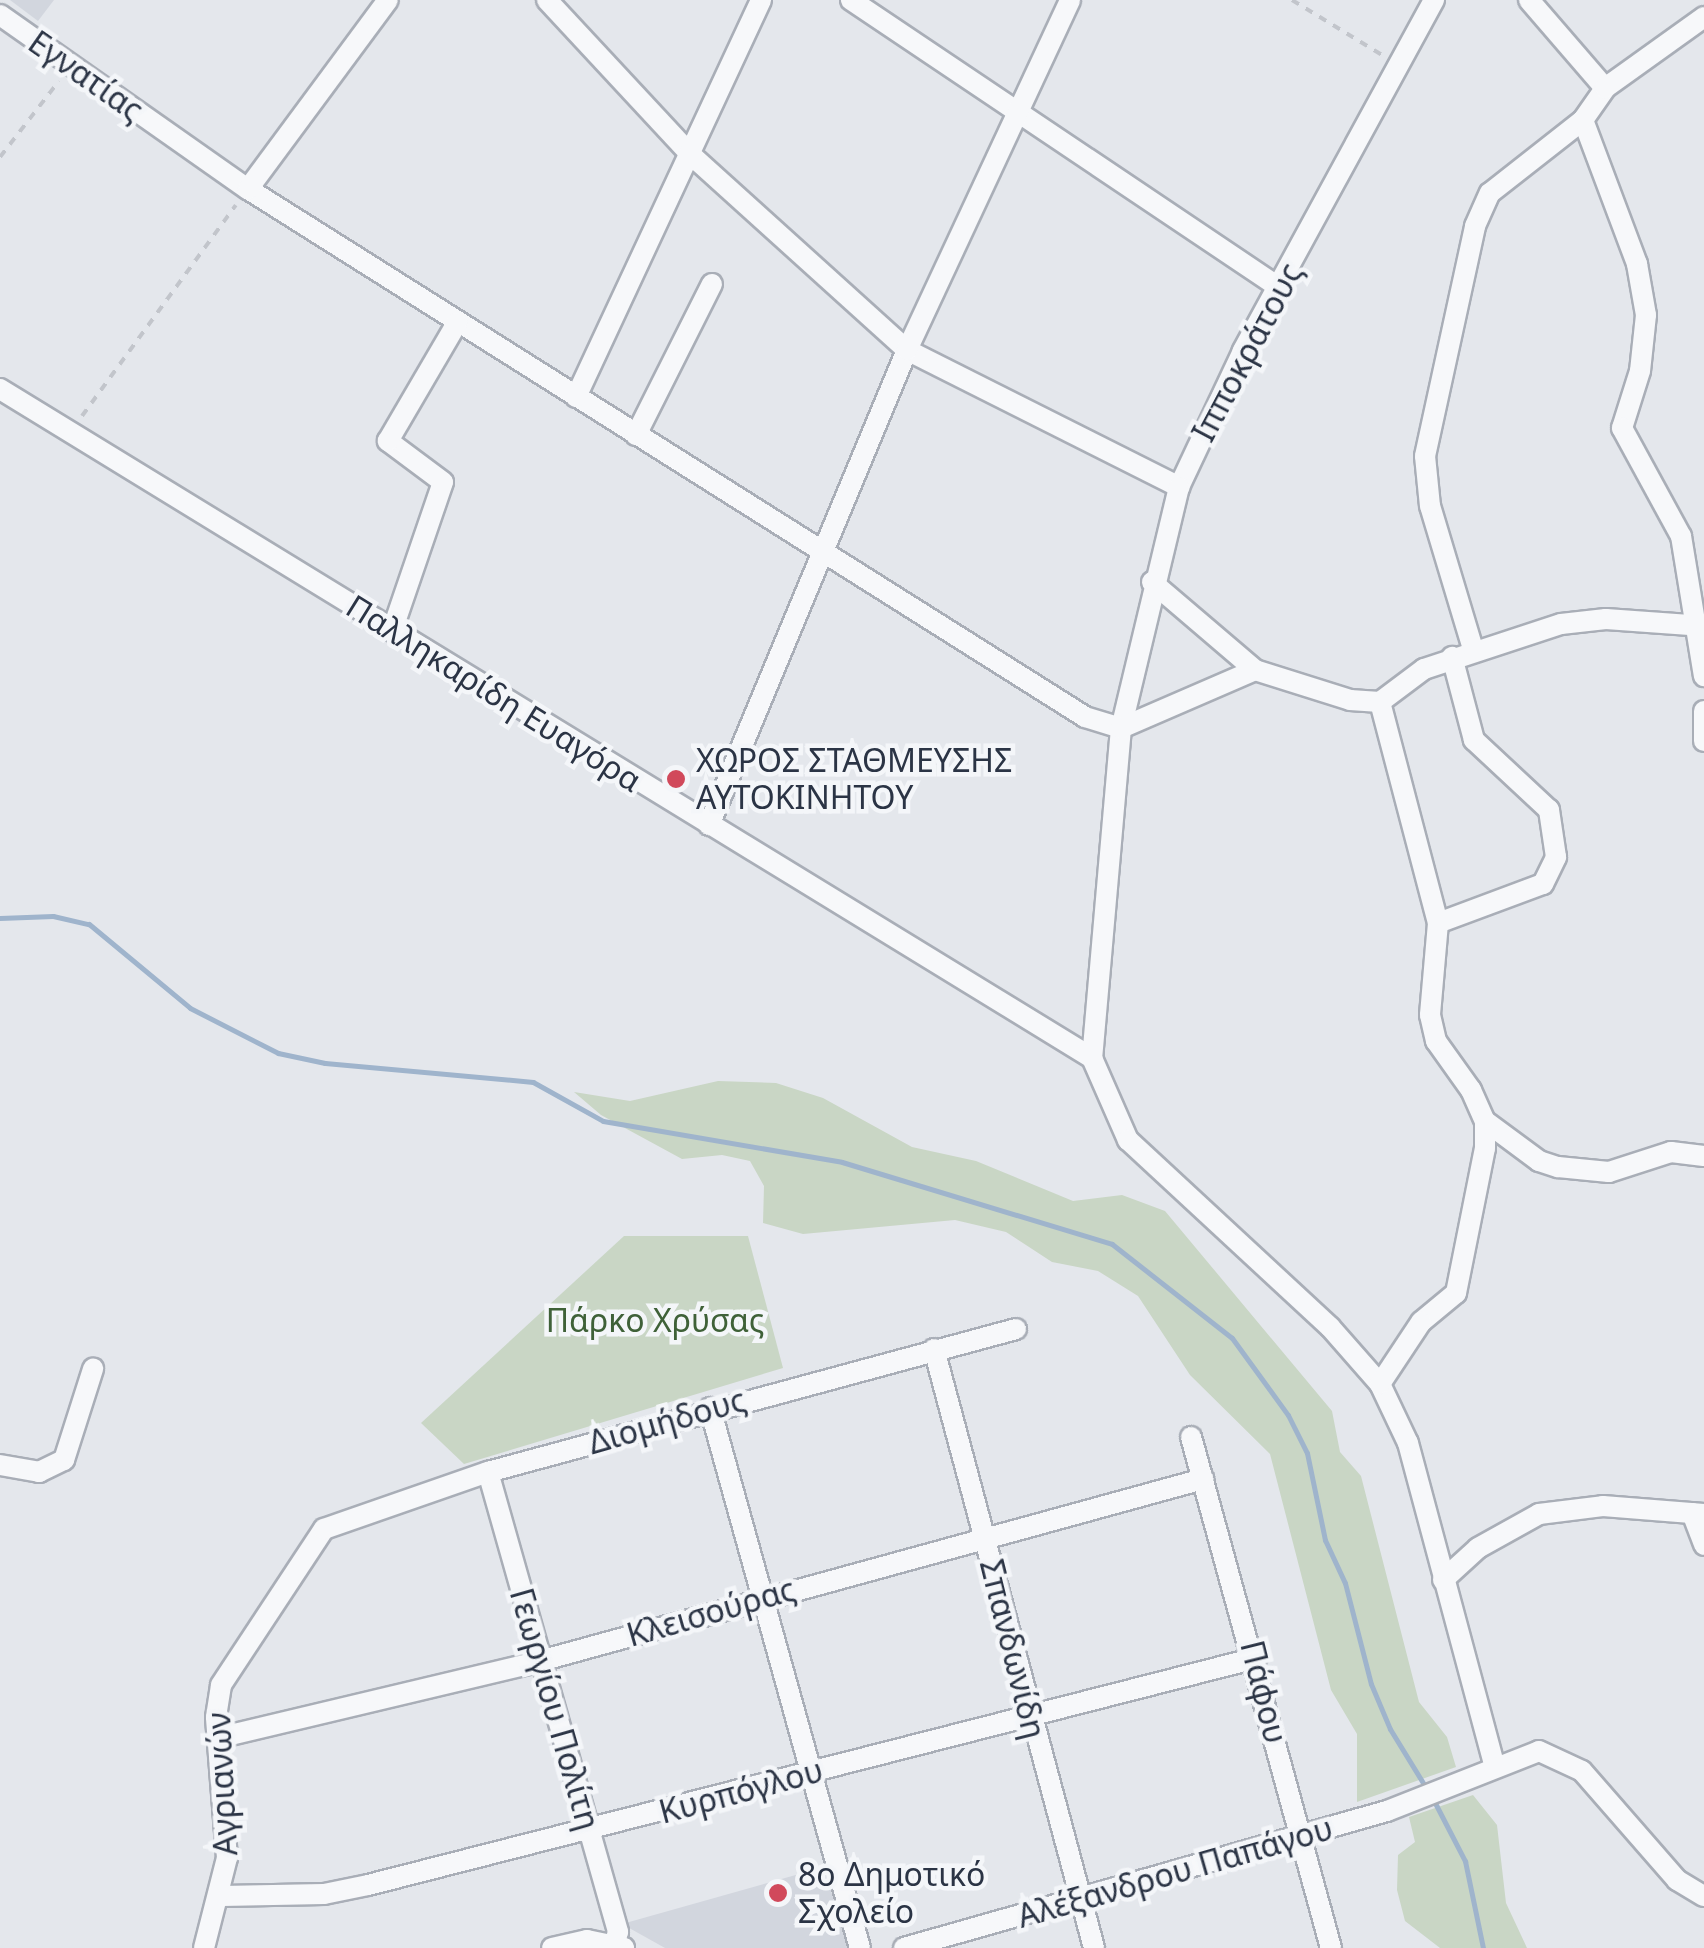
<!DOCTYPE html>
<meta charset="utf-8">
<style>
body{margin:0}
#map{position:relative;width:1704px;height:1948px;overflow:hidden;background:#e4e7ec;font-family:"Noto Sans",sans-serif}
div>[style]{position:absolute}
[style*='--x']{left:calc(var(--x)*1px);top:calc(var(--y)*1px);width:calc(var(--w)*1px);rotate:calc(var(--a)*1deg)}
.built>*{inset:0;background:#d2d6de}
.green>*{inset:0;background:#c9d6c5}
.stream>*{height:5px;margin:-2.5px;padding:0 2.5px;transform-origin:2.5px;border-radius:2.5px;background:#9fb4cc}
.path>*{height:4px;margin-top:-2px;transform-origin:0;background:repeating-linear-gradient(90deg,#c2c5cb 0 8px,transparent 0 16px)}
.roads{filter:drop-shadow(2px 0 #a9aeb7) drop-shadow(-2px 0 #a9aeb7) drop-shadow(0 2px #a9aeb7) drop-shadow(0 -2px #a9aeb7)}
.minor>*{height:20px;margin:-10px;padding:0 10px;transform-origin:10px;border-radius:10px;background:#f7f8fa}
.dots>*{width:28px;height:28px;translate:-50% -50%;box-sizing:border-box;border:5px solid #f4f6f9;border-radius:50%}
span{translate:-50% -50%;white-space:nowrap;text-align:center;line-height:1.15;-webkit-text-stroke:9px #f4f6f9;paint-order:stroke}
.street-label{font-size:32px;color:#2b3445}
.poi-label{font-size:32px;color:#2b3445}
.left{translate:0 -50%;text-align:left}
.park-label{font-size:32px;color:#3f6138}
</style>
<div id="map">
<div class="built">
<i style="clip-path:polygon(10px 0,54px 0,38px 21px)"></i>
<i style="clip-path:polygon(824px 1867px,848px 1948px,665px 1948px,622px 1924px)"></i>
</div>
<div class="green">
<i style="clip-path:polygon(718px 1081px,776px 1083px,823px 1098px,912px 1147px,976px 1161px,1073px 1201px,1122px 1195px,1165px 1211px,1332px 1411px,1340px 1452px,1361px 1476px,1419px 1702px,1447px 1737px,1456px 1767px,1357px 1802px,1357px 1734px,1331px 1690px,1270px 1454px,1190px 1375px,1138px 1296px,1098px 1271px,1052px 1262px,1006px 1232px,955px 1220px,803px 1234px,763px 1223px,764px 1186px,750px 1161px,722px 1155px,682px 1159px,601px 1115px,574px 1092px,630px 1101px)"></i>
<i style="clip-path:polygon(624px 1236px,748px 1236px,783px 1368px,464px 1464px,421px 1423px)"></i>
<i style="clip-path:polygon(1473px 1795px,1497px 1825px,1506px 1903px,1527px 1948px,1440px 1948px,1405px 1921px,1397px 1890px,1398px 1855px,1415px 1842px,1409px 1817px)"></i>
</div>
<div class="stream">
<i style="--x:0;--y:918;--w:53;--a:-2.2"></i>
<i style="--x:53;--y:916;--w:37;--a:13"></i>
<i style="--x:89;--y:924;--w:131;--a:39.7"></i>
<i style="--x:190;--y:1008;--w:99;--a:27.1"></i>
<i style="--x:278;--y:1053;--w:48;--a:12"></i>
<i style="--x:325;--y:1063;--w:209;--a:5.2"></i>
<i style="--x:533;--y:1082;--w:80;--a:29.1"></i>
<i style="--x:603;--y:1121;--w:242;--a:9.7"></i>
<i style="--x:842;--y:1162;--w:282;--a:16.9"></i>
<i style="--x:1112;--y:1244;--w:152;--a:38.1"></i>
<i style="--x:1232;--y:1338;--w:95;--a:54"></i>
<i style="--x:1288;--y:1415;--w:42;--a:63.4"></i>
<i style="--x:1307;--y:1453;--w:89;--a:78.3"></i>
<i style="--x:1325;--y:1540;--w:47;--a:65.1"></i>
<i style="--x:1345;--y:1583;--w:104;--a:75.6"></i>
<i style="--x:1371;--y:1684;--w:49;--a:67.1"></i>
<i style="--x:1390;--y:1729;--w:73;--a:58.5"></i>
<i style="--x:1434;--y:1801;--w:68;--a:62.7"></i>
<i style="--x:1465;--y:1861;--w:89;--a:78.3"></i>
</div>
<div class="path">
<i style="--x:1292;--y:0;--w:105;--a:31.4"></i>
<i style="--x:0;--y:157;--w:96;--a:-52.2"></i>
<i style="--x:82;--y:416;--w:261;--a:-53.9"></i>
</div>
<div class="roads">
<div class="minor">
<i style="--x:547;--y:0;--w:209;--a:47.1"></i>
<i style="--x:689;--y:153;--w:294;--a:42.1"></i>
<i style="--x:907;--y:350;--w:305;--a:26.7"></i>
<i style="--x:851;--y:0;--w:513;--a:33.88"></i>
<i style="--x:1434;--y:0;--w:400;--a:118.6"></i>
<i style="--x:1243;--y:351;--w:150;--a:115.2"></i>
<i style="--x:1179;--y:487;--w:248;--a:103.5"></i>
<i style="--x:1121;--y:728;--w:331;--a:95"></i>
<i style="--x:1092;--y:1058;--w:90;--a:66.3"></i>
<i style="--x:1128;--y:1140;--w:275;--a:42.8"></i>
<i style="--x:1330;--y:1327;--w:76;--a:48.7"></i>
<i style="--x:1380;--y:1384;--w:65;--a:64.6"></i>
<i style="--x:1408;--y:1443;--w:332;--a:75"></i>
<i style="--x:1529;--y:0;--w:116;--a:49.2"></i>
<i style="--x:0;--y:15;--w:303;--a:35.1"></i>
<i style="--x:248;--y:189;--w:990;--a:32.24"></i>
<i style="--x:1085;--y:717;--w:38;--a:17"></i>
<i style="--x:1121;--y:728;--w:146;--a:-23.4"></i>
<i style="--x:1583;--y:120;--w:154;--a:69.4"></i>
<i style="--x:1637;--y:264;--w:52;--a:80"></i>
<i style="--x:1646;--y:315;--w:56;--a:96.1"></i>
<i style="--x:1640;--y:371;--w:60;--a:107.5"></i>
<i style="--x:1622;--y:428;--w:123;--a:61.4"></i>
<i style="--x:1681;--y:536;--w:142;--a:80.7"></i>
<i style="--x:248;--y:189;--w:235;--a:-53.5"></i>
<i style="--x:0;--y:389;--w:1281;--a:31.49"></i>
<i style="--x:576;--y:397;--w:438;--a:-65"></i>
<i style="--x:636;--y:435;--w:169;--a:-63.3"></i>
<i style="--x:1152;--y:582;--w:135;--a:40.5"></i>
<i style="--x:1255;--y:670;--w:100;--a:17.5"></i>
<i style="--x:1350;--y:700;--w:30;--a:4"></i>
<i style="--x:1380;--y:702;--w:55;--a:-36.9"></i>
<i style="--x:1424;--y:669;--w:144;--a:-18.2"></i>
<i style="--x:1561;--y:624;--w:45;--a:-6.3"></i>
<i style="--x:1606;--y:619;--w:98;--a:4.1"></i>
<i style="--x:392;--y:631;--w:157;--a:-71.1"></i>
<i style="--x:443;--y:482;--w:69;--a:-143.3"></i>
<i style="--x:388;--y:441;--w:137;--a:-59.7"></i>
<i style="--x:1473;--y:649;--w:149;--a:-106.7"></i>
<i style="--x:1430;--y:506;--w:50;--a:-95.7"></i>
<i style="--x:1425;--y:456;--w:235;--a:-77.7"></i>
<i style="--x:1475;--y:226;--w:36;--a:-66"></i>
<i style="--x:1490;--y:193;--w:118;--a:-38.1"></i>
<i style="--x:1583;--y:120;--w:39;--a:-55"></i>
<i style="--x:1605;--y:88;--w:122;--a:-35.6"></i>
<i style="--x:1380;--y:702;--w:228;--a:75.3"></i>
<i style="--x:1438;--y:923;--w:92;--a:95"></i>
<i style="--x:1430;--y:1015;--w:27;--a:77"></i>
<i style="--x:1436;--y:1041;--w:60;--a:54.5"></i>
<i style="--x:1471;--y:1090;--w:34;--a:66"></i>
<i style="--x:1485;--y:1121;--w:27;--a:90"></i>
<i style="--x:1485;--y:1148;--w:148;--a:101.3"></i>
<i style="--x:1456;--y:1293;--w:45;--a:140.4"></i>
<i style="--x:1421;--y:1322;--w:74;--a:123.5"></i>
<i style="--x:1704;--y:711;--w:30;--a:90"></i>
<i style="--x:709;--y:825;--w:515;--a:-67.37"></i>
<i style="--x:907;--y:350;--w:386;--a:-65"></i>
<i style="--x:1438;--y:923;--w:112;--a:-20.4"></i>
<i style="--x:1543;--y:884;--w:30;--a:-64"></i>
<i style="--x:1556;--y:857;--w:48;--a:-98.5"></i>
<i style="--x:1549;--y:810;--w:103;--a:-137"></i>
<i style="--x:1474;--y:740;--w:86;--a:-104.8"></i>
<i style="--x:1485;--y:1121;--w:67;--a:36.5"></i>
<i style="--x:1539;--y:1161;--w:20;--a:18"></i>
<i style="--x:1558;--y:1167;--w:51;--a:5.6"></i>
<i style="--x:1609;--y:1172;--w:65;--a:-17.9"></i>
<i style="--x:1671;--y:1152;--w:33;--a:7"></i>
<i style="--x:934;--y:1349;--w:620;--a:75.04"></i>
<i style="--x:710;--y:1408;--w:560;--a:74.48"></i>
<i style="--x:1191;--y:1437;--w:530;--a:74.68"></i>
<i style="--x:0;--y:1465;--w:40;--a:10"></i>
<i style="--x:39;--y:1472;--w:28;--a:-26"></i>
<i style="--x:64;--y:1460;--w:96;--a:-72.3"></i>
<i style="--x:488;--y:1472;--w:478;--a:74.2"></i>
<i style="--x:618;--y:1932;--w:14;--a:107"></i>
<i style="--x:1692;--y:1513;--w:34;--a:69"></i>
<i style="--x:1443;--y:1580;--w:47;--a:-42.4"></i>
<i style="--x:1478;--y:1548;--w:70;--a:-29.1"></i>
<i style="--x:1539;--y:1514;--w:64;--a:-7.1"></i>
<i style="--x:1603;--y:1506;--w:101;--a:4.5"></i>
<i style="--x:218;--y:1738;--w:331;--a:-13.4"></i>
<i style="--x:540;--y:1661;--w:688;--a:-15.35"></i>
<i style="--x:222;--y:1896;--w:102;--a:-1.1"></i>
<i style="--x:324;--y:1894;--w:45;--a:-11.6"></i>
<i style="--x:368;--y:1885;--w:917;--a:-14.34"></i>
<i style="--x:204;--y:1948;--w:93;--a:-75.7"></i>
<i style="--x:227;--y:1858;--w:141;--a:-94.5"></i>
<i style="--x:216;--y:1717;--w:32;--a:-81"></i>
<i style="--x:221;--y:1685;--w:187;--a:-56.6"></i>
<i style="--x:324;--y:1529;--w:174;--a:-19.2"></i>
<i style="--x:488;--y:1472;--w:547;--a:-15.15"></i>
<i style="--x:552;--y:1948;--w:36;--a:-13"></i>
<i style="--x:587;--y:1940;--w:38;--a:12"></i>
<i style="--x:904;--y:1948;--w:502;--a:-15.84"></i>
<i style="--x:1387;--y:1811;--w:163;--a:-21.5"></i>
<i style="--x:1539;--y:1751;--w:47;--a:24.9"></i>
<i style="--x:1582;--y:1771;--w:145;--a:48.9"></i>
<i style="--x:1677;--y:1880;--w:31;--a:31"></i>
</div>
</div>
<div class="dots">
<i style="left:676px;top:779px;background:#d1495b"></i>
<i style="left:778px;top:1893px;background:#d1495b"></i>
</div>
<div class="street-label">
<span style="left:86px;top:76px;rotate:35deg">Εγνατίας</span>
<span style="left:1247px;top:352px;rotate:-62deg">Ιπποκράτους</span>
<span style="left:494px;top:693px;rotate:32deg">Παλληκαρίδη Ευαγόρα</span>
<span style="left:667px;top:1421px;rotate:-16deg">Διομήδους</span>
<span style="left:711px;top:1612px;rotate:-16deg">Κλεισούρας</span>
<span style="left:1013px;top:1649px;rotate:76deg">Σπανδωνίδη</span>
<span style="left:1264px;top:1692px;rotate:76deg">Πάφου</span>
<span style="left:555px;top:1709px;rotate:74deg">Γεωργίου Πολίτη</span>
<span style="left:222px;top:1784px;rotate:-93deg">Αγριανών</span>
<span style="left:741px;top:1791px;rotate:-15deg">Κυρπόγλου</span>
<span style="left:1175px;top:1872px;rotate:-16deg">Αλέξανδρου Παπάγου</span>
</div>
<div class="poi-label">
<span class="left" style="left:696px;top:779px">ΧΩΡΟΣ ΣΤΑΘΜΕΥΣΗΣ<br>ΑΥΤΟΚΙΝΗΤΟΥ</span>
<span class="left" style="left:798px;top:1893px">8ο Δημοτικό<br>Σχολείο</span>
</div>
<div class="park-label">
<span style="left:655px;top:1320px">Πάρκο Χρύσας</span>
</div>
</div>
